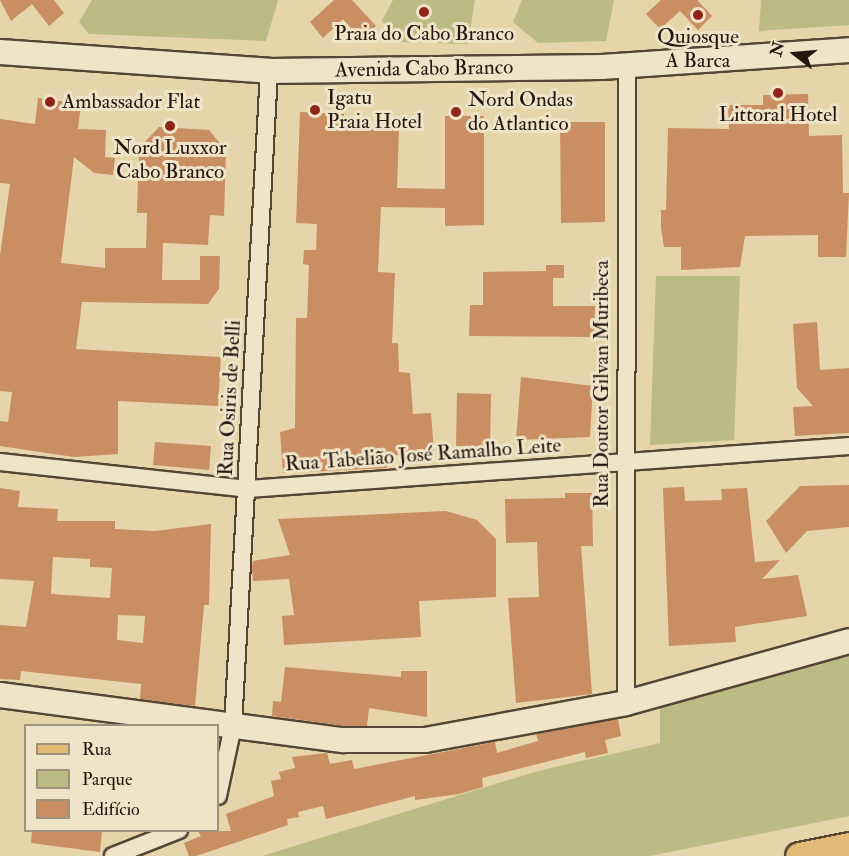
<!DOCTYPE html>
<meta charset="utf-8">
<style>
body{margin:0}
#map{position:relative;width:849px;height:856px;overflow:hidden;background:#e6d4aa;font-family:"IM FELL Double Pica",serif}
div>[style]{position:absolute}
[style*='--x']{left:calc(var(--x)*1px);top:calc(var(--y)*1px);width:calc(var(--w)*1px);rotate:calc(var(--a)*1deg)}
.green>*{inset:0;background:#bbbb84}
.building>*{inset:0;background:#c98e61}
.roads{filter:drop-shadow(2px 0 #544535) drop-shadow(-2px 0 #544535) drop-shadow(0 2px #544535) drop-shadow(0 -2px #544535)}
.street>*{height:16px;margin:-8px;padding:0 8px;transform-origin:8px;border-radius:8px;background:#efe3c8}
.secondary>*{height:24px;margin:-12px;padding:0 12px;transform-origin:12px;border-radius:12px;background:#efe3c8}
.primary>*{height:27px;margin:-13.5px;padding:0 13.5px;transform-origin:13.5px;border-radius:13.5px;background:#e3ba75}
.dots>*{width:16px;height:16px;translate:-50% -50%;box-sizing:border-box;border:3px solid #efe3c8;border-radius:50%}
span{translate:-50% -50%;white-space:nowrap;text-align:center;line-height:1.15;-webkit-text-stroke:6px #efe3c8;paint-order:stroke}
.poi-label{font-size:21px;color:#24150e}
.left{translate:0 -50%;text-align:left}
.street-label{font-size:21px;color:#24150e}
.legend{position:absolute;left:24px;top:724px;width:195px;height:108px;box-sizing:border-box;background:#efe3c8;border:2px solid #9e917e;margin:0;padding:8px 10px;list-style:none;font-size:18px;color:#24150e}
.legend li{display:flex;align-items:center;gap:12px;height:30px}
.legend b{width:30px;border:2px solid #9e917e}
.north{position:absolute;left:765px;top:24px;width:60px;height:60px;-webkit-text-stroke:4px #efe3c8;paint-order:stroke;rotate:286deg;font-size:16px;font-weight:700;line-height:24px;text-align:center;color:#24150e}
.north::after{content:'';display:block;margin:auto;width:21px;height:27px;background:#24150e;clip-path:polygon(50% 0,100% 100%,50% 72%,0 100%)}
</style>
<div id="map">
<div class="green">
<i style="clip-path:polygon(92px 0,278px 0,266px 41px,89px 34px,79px 22px)"></i>
<i style="clip-path:polygon(393px 0,475px 0,468px 44px,401px 42px,382px 21px)"></i>
<i style="clip-path:polygon(522px 0,614px 0,606px 41px,538px 43px,513px 22px)"></i>
<i style="clip-path:polygon(761px 0,849px 0,849px 25px,759px 31px)"></i>
<i style="clip-path:polygon(656px 276px,740px 276px,734px 440px,650px 445px)"></i>
<i style="clip-path:polygon(849px 655px,849px 816px,650px 856px,262px 856px,538px 771px,660px 743px,660px 708px)"></i>
</div>
<div class="building">
<i style="clip-path:polygon(0 0,54px 0,64px 13px,49px 26px,32px 4px,11px 21px)"></i>
<i style="clip-path:polygon(334px 0,352px 0,376px 26px,361px 40px,343px 19px,323px 38px,310px 22px)"></i>
<i style="clip-path:polygon(661px 0,697px 0,712px 16px,698px 30px,680px 11px,660px 29px,646px 14px)"></i>
<i style="clip-path:polygon(808px 94px,809px 136px,842px 135px,843px 193px,849px 193px,846px 257px,818px 257px,818px 235px,745px 236px,740px 267px,681px 270px,681px 247px,664px 247px,661px 228px,661px 210px,666px 210px,668px 128px,729px 129px,728px 105px,763px 105px,763px 95px)"></i>
<i style="clip-path:polygon(38px 98px,81px 104px,78px 129px,106px 130px,105px 157px,115px 158px,113px 175px,94px 173px,74px 157px,61px 263px,105px 268px,105px 248px,146px 248px,147px 213px,137px 213px,139px 148px,159px 127px,209px 130px,226px 151px,224px 216px,210px 215px,208px 245px,163px 243px,162px 280px,200px 280px,200px 256px,220px 256px,219px 289px,208px 304px,82px 302px,76px 349px,221px 357px,218px 406px,118px 401px,118px 454px,74px 457px,0 446px,0 421px,8px 422px,12px 392px,0 391px,0 255px,10px 184px,0 183px,0 119px,35px 124px)"></i>
<i style="clip-path:polygon(300px 112px,344px 114px,343px 127px,399px 129px,397px 188px,445px 189px,445px 116px,484px 116px,484px 225px,445px 226px,445px 208px,381px 207px,378px 272px,395px 273px,392px 343px,398px 343px,399px 372px,410px 373px,413px 414px,431px 413px,434px 452px,387px 456px,387px 468px,283px 473px,280px 432px,295px 428px,296px 318px,307px 318px,309px 265px,303px 264px,304px 250px,316px 250px,317px 224px,296px 223px)"></i>
<i style="clip-path:polygon(560px 122px,605px 122px,605px 222px,561px 223px)"></i>
<i style="clip-path:polygon(546px 265px,564px 265px,564px 278px,553px 278px,553px 306px,595px 306px,594px 337px,469px 336px,470px 305px,483px 305px,483px 272px,546px 271px)"></i>
<i style="clip-path:polygon(817px 322px,820px 370px,849px 368px,849px 433px,795px 436px,793px 407px,813px 406px,797px 388px,793px 324px)"></i>
<i style="clip-path:polygon(521px 377px,593px 386px,590px 437px,516px 440px)"></i>
<i style="clip-path:polygon(457px 393px,491px 394px,490px 447px,456px 446px)"></i>
<i style="clip-path:polygon(155px 442px,211px 446px,209px 470px,153px 465px)"></i>
<i style="clip-path:polygon(849px 485px,849px 527px,807px 531px,786px 553px,766px 521px,800px 486px)"></i>
<i style="clip-path:polygon(684px 487px,685px 501px,722px 500px,721px 489px,747px 488px,755px 562px,780px 560px,762px 579px,798px 575px,807px 616px,735px 627px,736px 642px,669px 646px,663px 488px)"></i>
<i style="clip-path:polygon(evenodd,0 488px,20px 491px,18px 507px,58px 509px,57px 521px,115px 521px,115px 529px,155px 531px,211px 524px,209px 605px,204px 605px,195px 706px,140px 699px,141px 684px,21px 671px,20px 680px,0 679px,0 625px,26px 627px,34px 581px,0 579px,0 488px,53px 557px,90px 559px,90px 567px,112px 568px,110px 598px,51px 594px,53px 557px,0 488px,118px 615px,145px 616px,143px 643px,117px 640px,118px 615px)"></i>
<i style="clip-path:polygon(565px 493px,592px 493px,593px 546px,581px 546px,592px 694px,516px 703px,508px 598px,539px 597px,537px 542px,506px 543px,505px 499px,565px 498px)"></i>
<i style="clip-path:polygon(446px 511px,477px 520px,496px 539px,496px 597px,419px 601px,421px 637px,284px 645px,282px 616px,294px 615px,289px 579px,253px 581px,252px 567px,253px 561px,290px 555px,278px 519px)"></i>
<i style="clip-path:polygon(285px 667px,401px 677px,401px 671px,427px 671px,427px 717px,369px 708px,367px 726px,346px 726px,272px 716px,273px 701px,281px 702px)"></i>
<i style="clip-path:polygon(618px 719px,621px 736px,605px 740px,608px 753px,586px 758px,585px 752px,482px 778px,483px 787px,459px 794px,415px 800px,415px 796px,326px 819px,323px 806px,298px 812px,299px 817px,287px 819px,288px 825px,196px 856px,189px 856px,184px 843px,201px 836px,198px 831px,231px 831px,226px 814px,274px 796px,271px 781px,281px 779px,279px 772px,295px 768px,292px 757px,327px 753px,330px 764px,352px 760px,354px 769px,495px 742px,497px 753px,538px 741px,536px 734px)"></i>
<i style="clip-path:polygon(32px 831px,102px 831px,100px 852px,31px 843px)"></i>
</div>
<div class="roads">
<div class="street">
<i style="--x:0;--y:462;--w:249;--a:6.2"></i>
<i style="--x:248;--y:489;--w:603;--a:-4.09"></i>
<i style="--x:626;--y:703;--w:637;--a:-89.91"></i>
<i style="--x:218;--y:796;--w:72;--a:-77.9"></i>
<i style="--x:233;--y:726;--w:656;--a:-86.85"></i>
<i style="--x:113;--y:856;--w:71;--a:-21.5"></i>
</div>
<div class="secondary">
<i style="--x:0;--y:52;--w:270;--a:4"></i>
<i style="--x:269;--y:71;--w:333;--a:-0.7"></i>
<i style="--x:602;--y:67;--w:248;--a:-3.9"></i>
<i style="--x:0;--y:695;--w:347;--a:7.5"></i>
<i style="--x:344;--y:740;--w:81;--a:0"></i>
<i style="--x:425;--y:740;--w:204;--a:-10.4"></i>
<i style="--x:626;--y:703;--w:231;--a:-15.5"></i>
</div>
<div class="primary">
<i style="--x:799;--y:856;--w:51;--a:-11.3"></i>
</div>
</div>
<div class="dots">
<i style="left:424px;top:12px;background:#8f2418"></i>
<i style="left:698px;top:15px;background:#8f2418"></i>
<i style="left:778px;top:93px;background:#8f2418"></i>
<i style="left:50px;top:102px;background:#8f2418"></i>
<i style="left:315px;top:110px;background:#8f2418"></i>
<i style="left:456px;top:112px;background:#8f2418"></i>
<i style="left:170px;top:126px;background:#8f2418"></i>
</div>
<div class="poi-label">
<span style="left:424px;top:34px">Praia do Cabo Branco</span>
<span style="left:698px;top:49px">Quiosque<br>A Barca</span>
<span class="left" style="left:327px;top:110px">Igatu<br>Praia Hotel</span>
<span class="left" style="left:468px;top:112px">Nord Ondas<br>do Atlantico</span>
<span class="left" style="left:62px;top:102px">Ambassador Flat</span>
<span style="left:778px;top:115px">Littoral Hotel</span>
<span style="left:170px;top:160px">Nord Luxxor<br>Cabo Branco</span>
</div>
<div class="street-label">
<span style="left:424px;top:69px;rotate:-1deg">Avenida Cabo Branco</span>
<span style="left:602px;top:384px;rotate:-90deg">Rua Doutor Gilvan Muribeca</span>
<span style="left:230px;top:398px;rotate:-87deg">Rua Osiris de Belli</span>
<span style="left:423px;top:455px;rotate:-4deg">Rua Tabelião José Ramalho Leite</span>
</div>
<ul class="legend">
<li><b style="height:8px;background:#e3ba75"></b>Rua</li>
<li><b style="height:16px;background:#bbbb84"></b>Parque</li>
<li><b style="height:16px;background:#c98e61"></b>Edifício</li>
</ul>
<div class="north">N</div>
</div>
